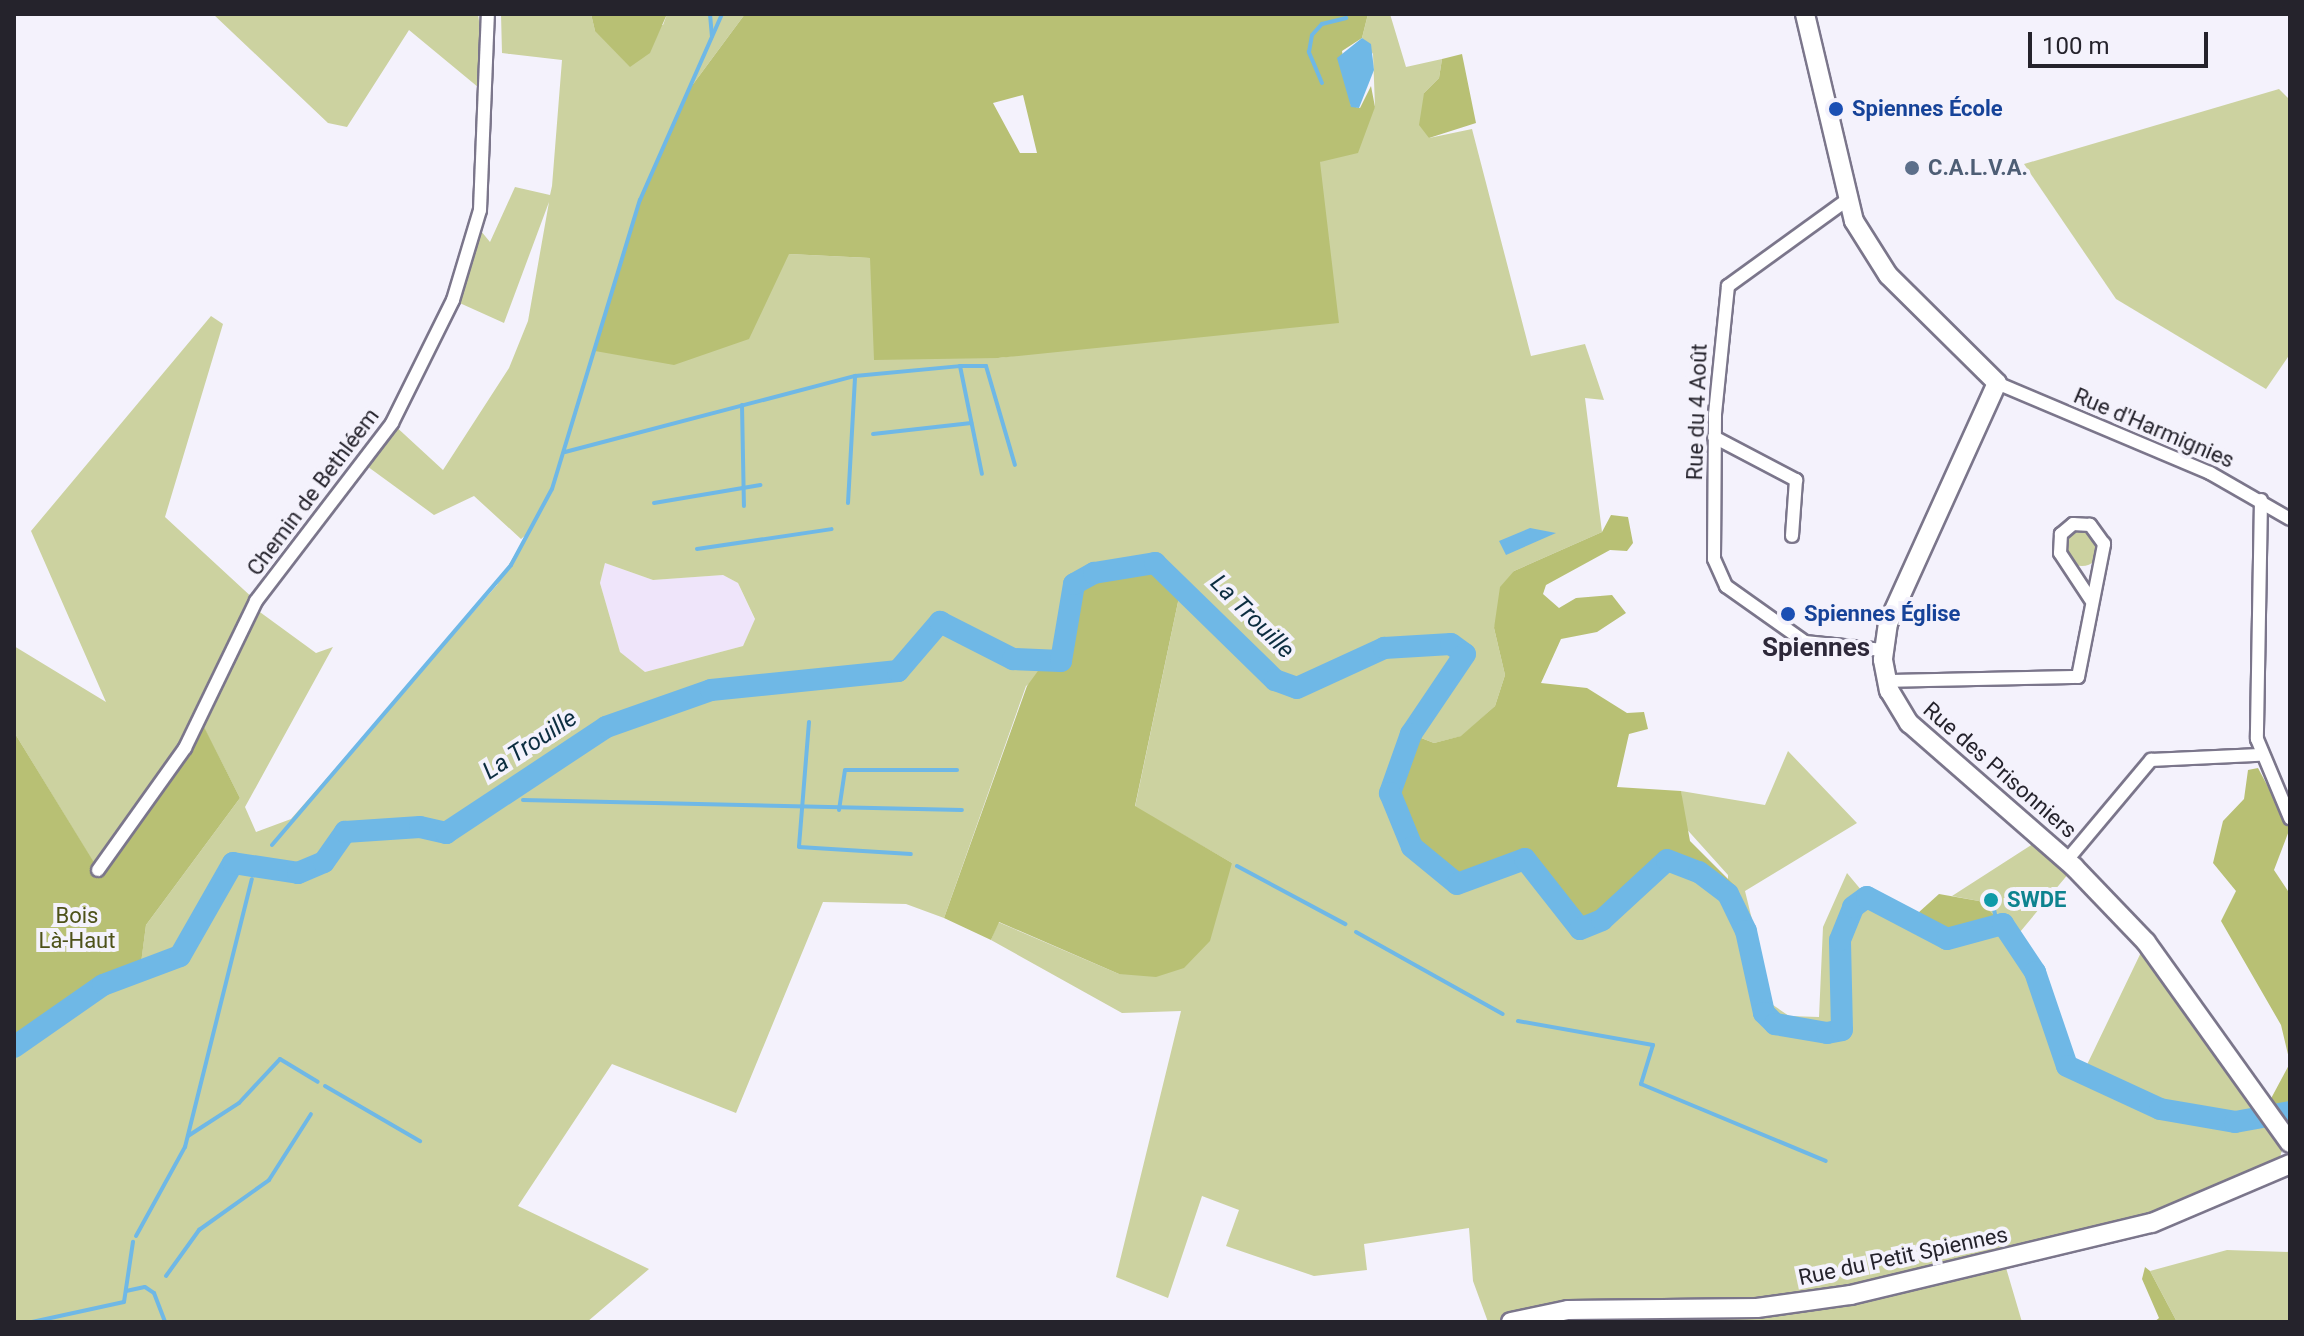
<!DOCTYPE html>
<meta charset="utf-8">
<style>
body{margin:0}
#map{position:relative;width:2304px;height:1336px;overflow:hidden;background:#f4f2fc;font-family:Roboto,sans-serif}
div>[style]{position:absolute}
[style*='--x']{left:calc(var(--x)*1px);top:calc(var(--y)*1px);width:calc(var(--w)*1px);rotate:calc(var(--a)*1deg)}
.industrial>*{inset:0;background:#efe5fa}
.green>*{inset:0;background:#ccd2a0}
.round{border-radius:50%}
.forest>*{inset:0;background:#b8c074}
.water>*{inset:0;background:#6fb8e6}
.stream>*{height:4px;margin:-2px;padding:0 2px;transform-origin:2px;border-radius:2px;background:#6fb8e6}
.river>*{height:22px;margin:-11px;padding:0 11px;transform-origin:11px;border-radius:11px;background:#6fb8e6}
.roads{filter:drop-shadow(2px 0 #7b768b) drop-shadow(-2px 0 #7b768b) drop-shadow(0 2px #7b768b) drop-shadow(0 -2px #7b768b)}
.street>*{height:12px;margin:-6px;padding:0 6px;transform-origin:6px;border-radius:6px;background:#fff}
.secondary>*{height:18px;margin:-9px;padding:0 9px;transform-origin:9px;border-radius:9px;background:#fff}
.dots>*{width:22px;height:22px;translate:-50% -50%;box-sizing:border-box;border:4px solid #f4f2fc;border-radius:50%}
span{translate:-50% -50%;white-space:nowrap;text-align:center;line-height:1.15;-webkit-text-stroke:8px #f4f2fc;paint-order:stroke}
.transit-label{font-size:22px;color:#164399;font-weight:700}
.left{translate:0 -50%;text-align:left}
.service-label{font-size:22px;color:#4e5e75;font-weight:700}
.street-label{font-size:22px;color:#25232c}
.culture-label{font-size:22px;color:#0d838f;font-weight:700}
.park-label{font-size:22px;color:#4d5119}
.water-label{font-size:24px;color:#0c2d40;font-style:italic}
.quarter-label{font-size:26px;color:#2d2839;font-weight:700}
.frame{position:absolute;inset:0;border:16px solid #25232c;pointer-events:none}
.scale{position:absolute;left:2028px;top:32px;width:180px;height:36px;box-sizing:border-box;border:4px solid #25232c;border-top:0;padding-left:10px;font-size:24px;line-height:28px;white-space:nowrap;color:#25232c;-webkit-text-stroke:6px #f4f2fc;paint-order:stroke}
</style>
<div id="map">
<div class="industrial">
<i style="clip-path:polygon(605px 563px,653px 580px,723px 575px,738px 583px,755px 620px,743px 646px,645px 672px,620px 653px,600px 583px)"></i>
</div>
<div class="green">
<i style="clip-path:polygon(213px 14px,478px 14px,490px 97px,409px 30px,347px 127px,328px 123px)"></i>
<i style="clip-path:polygon(evenodd,501px 14px,591px 14px,595px 31px,663px 25px,667px 14px,745px 14px,688px 91px,789px 254px,870px 258px,999px 358px,1081px 346px,1320px 162px,1375px 107px,1373px 54px,1362px 38px,1368px 14px,1390px 14px,1406px 67px,1442px 59px,1439px 78px,1424px 93px,1429px 138px,1472px 129px,1531px 356px,1585px 344px,1604px 400px,1585px 398px,1602px 532px,1514px 571px,1494px 628px,1505px 675px,1495px 706px,1462px 736px,1434px 743px,1411px 734px,1390px 793px,1412px 847px,1434px 872px,1525px 859px,1539px 875px,1540px 890px,1635px 888px,1667px 860px,1728px 893px,1728px 875px,1683px 825px,1681px 791px,1765px 805px,1788px 751px,1857px 823px,1745px 891px,1773px 1005px,1789px 1016px,1819px 1017px,1823px 927px,1847px 873px,1867px 897px,1927px 932px,1973px 931px,1993px 923px,1979px 901px,1952px 896px,2042px 838px,2074px 867px,2015px 938px,2035px 972px,2057px 1049px,2083px 1073px,2146px 942px,2283px 1147px,2278px 1164px,2265px 1180px,2004px 1261px,2022px 1322px,1646px 1322px,1642px 1309px,1488px 1322px,1473px 1281px,1469px 1228px,1364px 1244px,1367px 1270px,1314px 1276px,1226px 1246px,1239px 1210px,1202px 1196px,1168px 1298px,1116px 1277px,1181px 1011px,1122px 1013px,991px 940px,998px 922px,1119px 974px,1232px 863px,1135px 807px,1182px 583px,1094px 573px,1074px 585px,1061px 661px,1026px 686px,944px 918px,906px 904px,823px 902px,736px 1113px,612px 1064px,518px 1206px,649px 1269px,587px 1322px,14px 1322px,14px 1047px,103px 985px,140px 970px,146px 925px,240px 798px,200px 720px,98px 870px,14px 732px,14px 646px,106px 702px,31px 531px,211px 316px,223px 324px,165px 517px,256px 601px,253px 607px,316px 653px,333px 647px,245px 807px,256px 832px,291px 819px,497px 585px,527px 534px,521px 539px,474px 496px,434px 515px,360px 461px,392px 423px,443px 470px,509px 368px,528px 321px,549px 202px,504px 323px,453px 300px,476px 225px,490px 242px,515px 187px,550px 195px,552px 186px,562px 60px,502px 53px,501px 14px,605px 563px,653px 580px,723px 575px,738px 583px,755px 619px,743px 646px,645px 672px,620px 652px,600px 583px,605px 563px)"></i>
<i style="clip-path:polygon(2279px 89px,2290px 100px,2290px 354px,2266px 389px,2116px 299px,2024px 164px)"></i>
<i class="round" style="left:2064px;top:530px;width:36px;height:36px"></i>
<i style="clip-path:polygon(2227px 1250px,2290px 1252px,2290px 1322px,2177px 1322px,2150px 1271px)"></i>
</div>
<div class="forest">
<i style="clip-path:polygon(591px 14px,667px 14px,650px 53px,630px 67px,595px 31px)"></i>
<i style="clip-path:polygon(evenodd,745px 14px,1368px 14px,1362px 38px,1342px 51px,1351px 106px,1360px 108px,1371px 86px,1375px 107px,1358px 153px,1320px 162px,1339px 323px,998px 358px,874px 360px,870px 258px,789px 254px,749px 339px,674px 365px,595px 351px,642px 197px,688px 91px,745px 14px,1023px 95px,1037px 153px,1020px 153px,993px 103px,1023px 95px)"></i>
<i style="clip-path:polygon(1462px 54px,1476px 123px,1429px 138px,1419px 125px,1424px 93px,1439px 78px,1442px 59px)"></i>
<i style="clip-path:polygon(1611px 515px,1628px 517px,1633px 543px,1627px 551px,1610px 550px,1546px 585px,1543px 594px,1559px 608px,1576px 598px,1612px 595px,1626px 613px,1597px 632px,1561px 639px,1541px 683px,1587px 688px,1627px 713px,1644px 712px,1648px 729px,1629px 734px,1617px 787px,1681px 791px,1690px 841px,1734px 885px,1728px 894px,1667px 860px,1602px 920px,1580px 929px,1564px 924px,1525px 859px,1457px 884px,1434px 872px,1401px 830px,1390px 793px,1411px 734px,1434px 743px,1461px 736px,1495px 706px,1505px 675px,1494px 628px,1500px 587px,1514px 571px,1602px 532px)"></i>
<i style="clip-path:polygon(1134px 563px,1155px 563px,1182px 583px,1135px 806px,1232px 863px,1210px 941px,1184px 968px,1156px 977px,1119px 974px,999px 922px,991px 940px,944px 918px,1027px 686px,1043px 664px,1061px 661px,1073px 588px,1094px 573px)"></i>
<i style="clip-path:polygon(200px 719px,240px 798px,146px 925px,140px 971px,103px 986px,14px 1047px,14px 732px,98px 869px)"></i>
<i style="clip-path:polygon(2258px 768px,2290px 828px,2274px 870px,2290px 894px,2290px 1134px,2267px 1106px,2290px 1063px,2281px 1025px,2221px 921px,2236px 891px,2213px 863px,2223px 821px,2244px 799px,2248px 770px)"></i>
<i style="clip-path:polygon(1939px 894px,1979px 901px,2003px 924px,1947px 939px,1927px 932px,1918px 913px)"></i>
<i style="clip-path:polygon(2145px 1267px,2150px 1271px,2177px 1322px,2154px 1322px,2159px 1318px,2142px 1279px)"></i>
</div>
<div class="water">
<i style="clip-path:polygon(1362px 38px,1371px 44px,1374px 70px,1359px 108px,1351px 107px,1337px 58px)"></i>
<i style="clip-path:polygon(1530px 528px,1556px 533px,1506px 555px,1499px 541px)"></i>
</div>
<div class="stream">
<i style="--x:710;--y:14;--w:22;--a:85"></i>
<i style="--x:1322;--y:83;--w:34;--a:-113"></i>
<i style="--x:1309;--y:52;--w:17;--a:-80"></i>
<i style="--x:1312;--y:35;--w:15;--a:-48"></i>
<i style="--x:1322;--y:24;--w:25;--a:-14"></i>
<i style="--x:960;--y:366;--w:26;--a:0"></i>
<i style="--x:986;--y:366;--w:103;--a:73.7"></i>
<i style="--x:742;--y:405;--w:101;--a:88.9"></i>
<i style="--x:873;--y:434;--w:99;--a:-6.4"></i>
<i style="--x:565;--y:452;--w:300;--a:-14.7"></i>
<i style="--x:855;--y:376;--w:105;--a:-5.4"></i>
<i style="--x:960;--y:366;--w:110;--a:78.5"></i>
<i style="--x:654;--y:503;--w:108;--a:-9.6"></i>
<i style="--x:848;--y:503;--w:127;--a:-86.8"></i>
<i style="--x:697;--y:549;--w:136;--a:-8.4"></i>
<i style="--x:809;--y:722;--w:125;--a:94.6"></i>
<i style="--x:799;--y:847;--w:112;--a:3.6"></i>
<i style="--x:523;--y:800;--w:439;--a:1.3"></i>
<i style="--x:839;--y:810;--w:40;--a:-81.5"></i>
<i style="--x:845;--y:770;--w:112;--a:0"></i>
<i style="--x:272;--y:845;--w:368;--a:-49.5"></i>
<i style="--x:511;--y:565;--w:86;--a:-61.7"></i>
<i style="--x:552;--y:489;--w:302;--a:-73.1"></i>
<i style="--x:640;--y:200;--w:203;--a:-66.2"></i>
<i style="--x:1237;--y:866;--w:123;--a:28.2"></i>
<i style="--x:1993;--y:904;--w:20;--a:79"></i>
<i style="--x:1356;--y:932;--w:168;--a:29.2"></i>
<i style="--x:1518;--y:1021;--w:137;--a:10.1"></i>
<i style="--x:1653;--y:1045;--w:41;--a:107.1"></i>
<i style="--x:1641;--y:1084;--w:200;--a:22.6"></i>
<i style="--x:325;--y:1086;--w:110;--a:30.1"></i>
<i style="--x:188;--y:1136;--w:61;--a:-32.9"></i>
<i style="--x:239;--y:1103;--w:60;--a:-47"></i>
<i style="--x:280;--y:1059;--w:44;--a:31.2"></i>
<i style="--x:136;--y:1236;--w:102;--a:-61.2"></i>
<i style="--x:185;--y:1147;--w:276;--a:-76"></i>
<i style="--x:166;--y:1276;--w:57;--a:-54.3"></i>
<i style="--x:199;--y:1230;--w:86;--a:-35.5"></i>
<i style="--x:269;--y:1180;--w:78;--a:-57.5"></i>
<i style="--x:126;--y:1291;--w:19;--a:-12"></i>
<i style="--x:145;--y:1287;--w:11;--a:34"></i>
<i style="--x:154;--y:1293;--w:31;--a:69"></i>
<i style="--x:32;--y:1322;--w:94;--a:-12.3"></i>
<i style="--x:124;--y:1302;--w:61;--a:-81.5"></i>
</div>
<div class="river">
<i style="--x:14;--y:1047;--w:108;--a:-34.9"></i>
<i style="--x:103;--y:985;--w:82;--a:-20.6"></i>
<i style="--x:180;--y:956;--w:107;--a:-60.3"></i>
<i style="--x:233;--y:863;--w:66;--a:8.7"></i>
<i style="--x:298;--y:873;--w:28;--a:-23"></i>
<i style="--x:324;--y:862;--w:37;--a:-55"></i>
<i style="--x:345;--y:832;--w:75;--a:-3.8"></i>
<i style="--x:420;--y:827;--w:27;--a:13"></i>
<i style="--x:446;--y:833;--w:192;--a:-33.5"></i>
<i style="--x:606;--y:727;--w:111;--a:-19.4"></i>
<i style="--x:711;--y:690;--w:188;--a:-5.8"></i>
<i style="--x:898;--y:671;--w:65;--a:-49.4"></i>
<i style="--x:940;--y:622;--w:82;--a:26.9"></i>
<i style="--x:1013;--y:659;--w:48;--a:2.4"></i>
<i style="--x:1061;--y:661;--w:78;--a:-80.4"></i>
<i style="--x:1074;--y:584;--w:23;--a:-29"></i>
<i style="--x:1094;--y:573;--w:62;--a:-9.3"></i>
<i style="--x:1155;--y:563;--w:168;--a:44.3"></i>
<i style="--x:1275;--y:680;--w:23;--a:20"></i>
<i style="--x:1297;--y:688;--w:96;--a:-24.7"></i>
<i style="--x:1384;--y:648;--w:67;--a:-3.4"></i>
<i style="--x:1451;--y:644;--w:17;--a:36"></i>
<i style="--x:1465;--y:654;--w:97;--a:124"></i>
<i style="--x:1411;--y:734;--w:63;--a:109.6"></i>
<i style="--x:1390;--y:793;--w:58;--a:67.8"></i>
<i style="--x:1412;--y:847;--w:58;--a:39.4"></i>
<i style="--x:1457;--y:884;--w:72;--a:-20.2"></i>
<i style="--x:1525;--y:859;--w:89;--a:51.8"></i>
<i style="--x:1580;--y:929;--w:24;--a:-22"></i>
<i style="--x:1602;--y:920;--w:88;--a:-42.7"></i>
<i style="--x:1667;--y:860;--w:34;--a:21"></i>
<i style="--x:1699;--y:872;--w:36;--a:37"></i>
<i style="--x:1728;--y:894;--w:41;--a:64.1"></i>
<i style="--x:1746;--y:931;--w:84;--a:77.6"></i>
<i style="--x:1764;--y:1013;--w:16;--a:45"></i>
<i style="--x:1775;--y:1024;--w:53;--a:9.8"></i>
<i style="--x:1827;--y:1033;--w:15;--a:-11"></i>
<i style="--x:1842;--y:1030;--w:90;--a:-91.3"></i>
<i style="--x:1840;--y:940;--w:35;--a:-68"></i>
<i style="--x:1853;--y:907;--w:17;--a:-36"></i>
<i style="--x:1867;--y:897;--w:90;--a:27.7"></i>
<i style="--x:1947;--y:939;--w:58;--a:-15"></i>
<i style="--x:2003;--y:924;--w:58;--a:56.3"></i>
<i style="--x:2035;--y:972;--w:99;--a:71.2"></i>
<i style="--x:2067;--y:1066;--w:102;--a:24.8"></i>
<i style="--x:2160;--y:1109;--w:76;--a:9.8"></i>
<i style="--x:2235;--y:1122;--w:56;--a:-10.3"></i>
</div>
<div class="roads">
<div class="street">
<i style="--x:1847;--y:200;--w:147;--a:144.1"></i>
<i style="--x:1728;--y:286;--w:130;--a:95.8"></i>
<i style="--x:1715;--y:415;--w:144;--a:90.4"></i>
<i style="--x:1714;--y:559;--w:30;--a:66"></i>
<i style="--x:1726;--y:586;--w:97;--a:35.3"></i>
<i style="--x:1805;--y:642;--w:78;--a:5.9"></i>
<i style="--x:1997;--y:383;--w:231;--a:22.9"></i>
<i style="--x:2210;--y:473;--w:92;--a:29.9"></i>
<i style="--x:1714;--y:437;--w:93;--a:27.7"></i>
<i style="--x:1796;--y:480;--w:56;--a:94.1"></i>
<i style="--x:2261;--y:500;--w:239;--a:91"></i>
<i style="--x:2257;--y:739;--w:86;--a:67.3"></i>
<i style="--x:1886;--y:681;--w:192;--a:-1.2"></i>
<i style="--x:2078;--y:677;--w:136;--a:-78.9"></i>
<i style="--x:2104;--y:544;--w:24;--a:-126"></i>
<i style="--x:2090;--y:525;--w:17;--a:-177"></i>
<i style="--x:2073;--y:524;--w:16;--a:140"></i>
<i style="--x:2061;--y:534;--w:19;--a:93"></i>
<i style="--x:2060;--y:553;--w:56;--a:56.6"></i>
<i style="--x:2067;--y:860;--w:131;--a:-50"></i>
<i style="--x:2151;--y:760;--w:108;--a:-2.7"></i>
<i style="--x:98;--y:870;--w:150;--a:-54.5"></i>
<i style="--x:185;--y:748;--w:163;--a:-64.2"></i>
<i style="--x:256;--y:601;--w:224;--a:-52.6"></i>
<i style="--x:392;--y:423;--w:137;--a:-63.6"></i>
<i style="--x:453;--y:300;--w:94;--a:-73.3"></i>
<i style="--x:480;--y:210;--w:196;--a:-87.7"></i>
</div>
<div class="secondary">
<i style="--x:1805;--y:14;--w:213;--a:76.7"></i>
<i style="--x:1854;--y:221;--w:64;--a:57.8"></i>
<i style="--x:1888;--y:275;--w:153;--a:44.7"></i>
<i style="--x:1997;--y:383;--w:264;--a:114.4"></i>
<i style="--x:1888;--y:623;--w:37;--a:98"></i>
<i style="--x:1883;--y:660;--w:31;--a:79"></i>
<i style="--x:1889;--y:690;--w:39;--a:59"></i>
<i style="--x:1909;--y:723;--w:219;--a:41.1"></i>
<i style="--x:2074;--y:867;--w:104;--a:46.2"></i>
<i style="--x:2146;--y:942;--w:247;--a:54.4"></i>
<i style="--x:1511;--y:1322;--w:58;--a:-11.9"></i>
<i style="--x:1568;--y:1310;--w:189;--a:-0.6"></i>
<i style="--x:1757;--y:1308;--w:95;--a:-7.9"></i>
<i style="--x:1851;--y:1295;--w:309;--a:-13.5"></i>
<i style="--x:2152;--y:1223;--w:150;--a:-23.1"></i>
</div>
</div>
<div class="dots">
<i style="left:1836px;top:109px;background:#1a4fb4"></i>
<i style="left:1912px;top:168px;background:#5c6f8a"></i>
<i style="left:1788px;top:614px;background:#1a4fb4"></i>
<i style="left:1991px;top:900px;background:#0f9aa8"></i>
</div>
<div class="transit-label">
<span class="left" style="left:1852px;top:109px">Spiennes École</span>
<span class="left" style="left:1804px;top:614px">Spiennes Église</span>
</div>
<div class="service-label">
<span class="left" style="left:1928px;top:168px">C.A.L.V.A.</span>
</div>
<div class="street-label">
<span style="left:1697px;top:412px;rotate:-88deg">Rue du 4 Août</span>
<span style="left:2154px;top:428px;rotate:23deg">Rue d'Harmignies</span>
<span style="left:313px;top:492px;rotate:-53deg">Chemin de Bethléem</span>
<span style="left:2000px;top:770px;rotate:41deg">Rue des Prisonniers</span>
<span style="left:1903px;top:1256px;rotate:-12deg">Rue du Petit Spiennes</span>
</div>
<div class="culture-label">
<span class="left" style="left:2007px;top:900px">SWDE</span>
</div>
<div class="park-label">
<span style="left:77px;top:928px">Bois<br>Là-Haut</span>
</div>
<div class="water-label">
<span style="left:1252px;top:617px;rotate:45deg">La Trouille</span>
<span style="left:530px;top:745px;rotate:-33deg">La Trouille</span>
</div>
<div class="quarter-label">
<span style="left:1816px;top:648px">Spiennes</span>
</div>
<div class="frame"></div>
<div class="scale">100 m</div>
</div>
